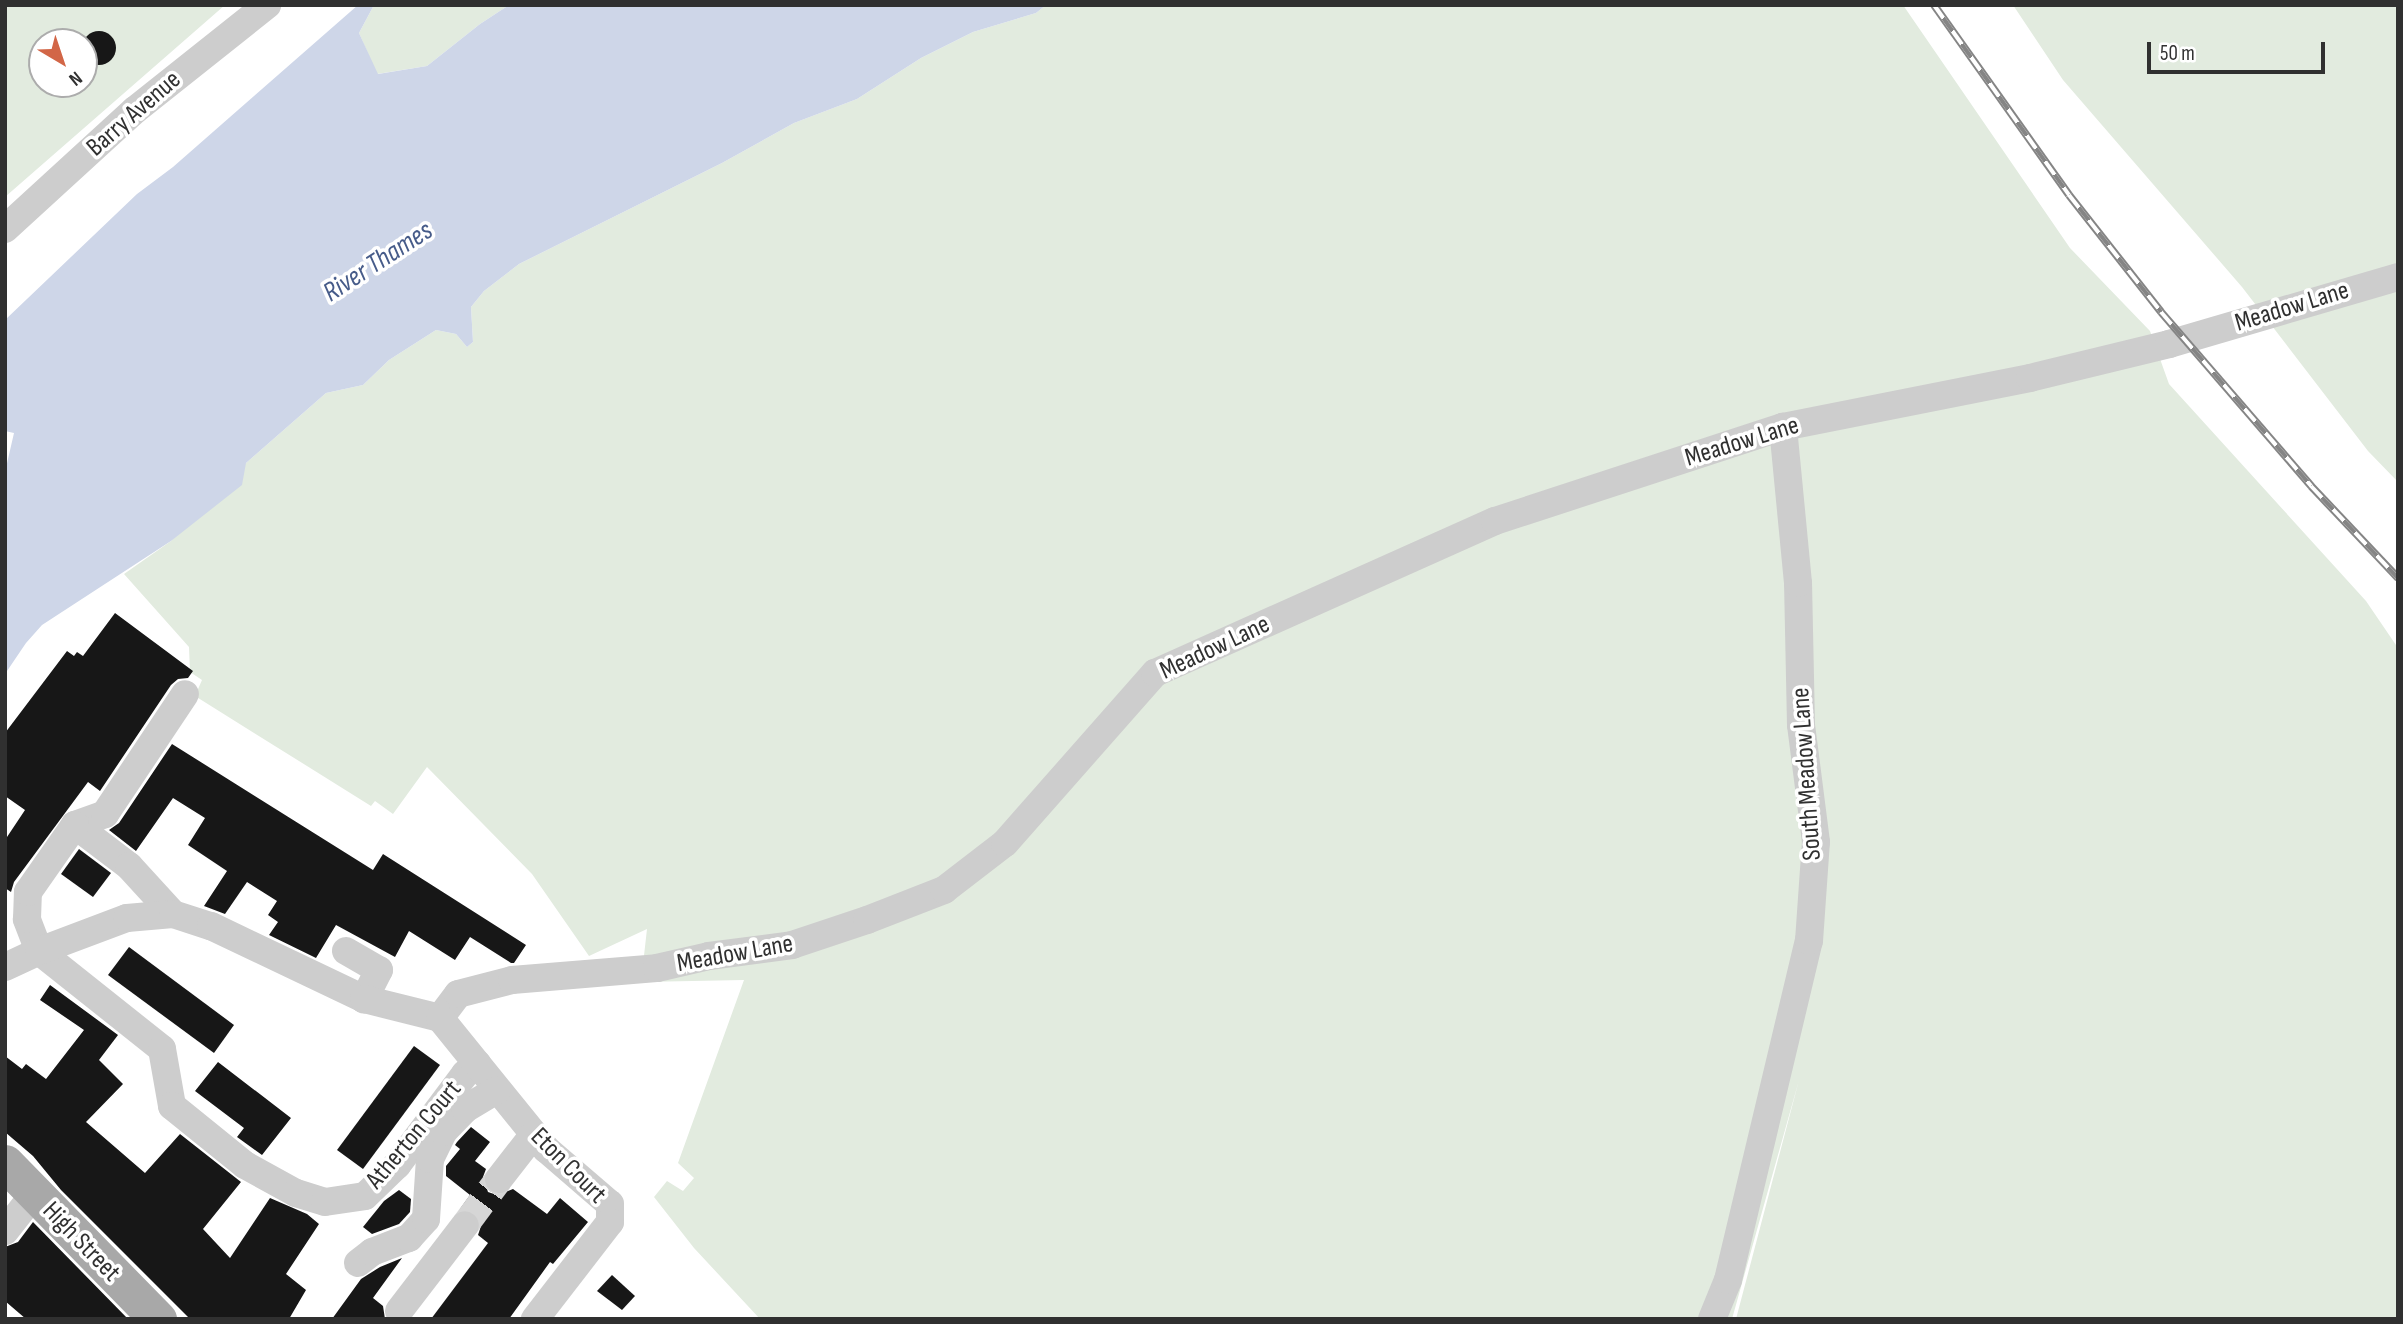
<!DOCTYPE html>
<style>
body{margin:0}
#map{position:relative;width:2403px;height:1324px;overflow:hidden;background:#fff;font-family:"Sofia Sans Condensed",sans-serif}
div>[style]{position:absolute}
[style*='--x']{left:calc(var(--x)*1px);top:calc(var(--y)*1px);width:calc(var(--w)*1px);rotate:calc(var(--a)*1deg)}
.green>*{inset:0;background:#e2ebdf}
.water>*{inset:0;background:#ced6e8}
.building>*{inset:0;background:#171717}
.round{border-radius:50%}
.minor-tunnel>*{height:28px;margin-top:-14px;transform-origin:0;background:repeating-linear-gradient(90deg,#d6d6d6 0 28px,transparent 0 42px)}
.minor>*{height:28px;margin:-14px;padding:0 14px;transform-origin:14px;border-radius:14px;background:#cdcdcd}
.major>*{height:37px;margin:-18.5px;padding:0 18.5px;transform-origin:18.5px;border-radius:18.5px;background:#a8a8a8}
.rail>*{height:8px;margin-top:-4px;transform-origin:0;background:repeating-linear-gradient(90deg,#fff 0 16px,#858585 0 32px);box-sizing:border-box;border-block:2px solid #858585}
span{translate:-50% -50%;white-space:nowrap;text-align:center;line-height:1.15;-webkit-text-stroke:7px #fff;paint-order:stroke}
.street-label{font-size:26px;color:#303030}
.water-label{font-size:28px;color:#465b89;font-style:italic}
.frame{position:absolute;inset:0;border:7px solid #303030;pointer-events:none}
.north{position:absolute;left:28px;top:28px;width:70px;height:70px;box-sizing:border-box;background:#fff;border:2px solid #acacac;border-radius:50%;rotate:141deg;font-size:19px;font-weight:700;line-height:28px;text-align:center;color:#303030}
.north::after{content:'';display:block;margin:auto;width:24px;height:32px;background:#d26647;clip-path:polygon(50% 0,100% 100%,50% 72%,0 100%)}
.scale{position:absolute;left:2147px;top:42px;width:178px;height:32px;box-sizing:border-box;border:4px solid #303030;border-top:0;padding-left:9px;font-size:21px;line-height:24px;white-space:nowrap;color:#303030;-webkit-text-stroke:5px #fff;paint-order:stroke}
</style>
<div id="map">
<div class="green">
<i style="clip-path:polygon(evenodd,5px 5px,225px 5px,5px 197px,5px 5px,42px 42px,84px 42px,84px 84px,42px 84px,42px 42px)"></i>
<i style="clip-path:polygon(374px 5px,509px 5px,480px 24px,427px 66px,377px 74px,359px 33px)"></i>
<i style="clip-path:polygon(1046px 5px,1903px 5px,2070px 248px,2150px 331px,2169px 384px,2366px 601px,2398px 648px,2398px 1319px,1736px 1319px,1799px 1080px,1732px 1319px,760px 1319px,694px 1248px,654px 1197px,667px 1181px,683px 1191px,694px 1178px,678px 1163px,744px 980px,641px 982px,647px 929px,589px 956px,532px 874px,427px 767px,393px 814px,375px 801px,371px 806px,195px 696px,202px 680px,190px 672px,189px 647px,124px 574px,171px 541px,246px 463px,326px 393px,363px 385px,389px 360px,436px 330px,456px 334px,467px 347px,473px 342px,471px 307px,484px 291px,519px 264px,722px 163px,794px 123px,857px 99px,921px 58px,973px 32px,1036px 13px)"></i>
<i style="clip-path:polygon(2013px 5px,2398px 5px,2398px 482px,2368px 451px,2242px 287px,2063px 80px)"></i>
</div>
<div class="water">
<i style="clip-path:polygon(358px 5px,374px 5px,359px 33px,378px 74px,427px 66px,480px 24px,509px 5px,1046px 5px,1036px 13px,973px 32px,921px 58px,857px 99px,794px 123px,722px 163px,519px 264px,484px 291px,471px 307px,473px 342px,467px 347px,456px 334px,436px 330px,389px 360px,363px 385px,326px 393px,246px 463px,242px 485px,171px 541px,42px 625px,26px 643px,5px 674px,5px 472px,14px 433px,5px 431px,5px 320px,137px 194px,173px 167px)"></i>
</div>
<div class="building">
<i class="round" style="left:82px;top:31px;width:34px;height:34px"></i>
<i style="clip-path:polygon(115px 613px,193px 671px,188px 678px,178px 679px,171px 685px,100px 791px,88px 782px,14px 882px,11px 892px,5px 888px,5px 840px,25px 810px,5px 796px,5px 733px,67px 651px,74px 656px,77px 652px,83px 656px)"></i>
<i style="clip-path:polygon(172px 744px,373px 870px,383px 854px,526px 945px,514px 963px,511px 963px,470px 937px,455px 960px,409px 931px,395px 957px,336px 925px,316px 958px,269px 935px,278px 922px,268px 915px,277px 901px,247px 882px,225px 914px,204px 906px,227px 871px,188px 845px,205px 818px,173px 798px,136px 851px,109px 830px,119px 823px)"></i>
<i style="clip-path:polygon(79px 849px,111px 873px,93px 897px,61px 874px)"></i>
<i style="clip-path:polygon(129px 947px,234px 1025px,214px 1053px,108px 975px)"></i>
<i style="clip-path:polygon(50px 985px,118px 1035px,99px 1060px,123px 1084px,86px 1122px,145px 1173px,180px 1134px,241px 1182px,203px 1229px,230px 1258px,270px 1198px,307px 1214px,319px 1224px,286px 1274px,306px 1290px,289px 1319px,190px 1319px,61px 1190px,33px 1156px,5px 1132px,5px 1056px,22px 1069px,26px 1064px,46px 1079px,84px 1030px,40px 1000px)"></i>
<i style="clip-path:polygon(414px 1046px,440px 1065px,363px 1169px,337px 1150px)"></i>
<i style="clip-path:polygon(218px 1062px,291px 1118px,262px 1155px,237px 1137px,244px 1128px,195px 1091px)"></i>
<i style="clip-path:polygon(471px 1127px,490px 1142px,475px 1161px,486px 1169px,483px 1177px,488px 1192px,497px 1195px,513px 1189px,547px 1214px,560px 1198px,588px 1222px,553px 1264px,550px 1262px,509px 1319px,431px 1319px,488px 1243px,478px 1235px,481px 1226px,476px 1212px,460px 1209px,470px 1195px,446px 1176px,446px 1166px,460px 1149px,455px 1145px,457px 1142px)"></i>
<i style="clip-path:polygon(399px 1190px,411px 1199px,410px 1212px,399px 1224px,372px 1234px,363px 1227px,384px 1201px)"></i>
<i style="clip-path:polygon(33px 1222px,128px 1319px,26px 1319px,5px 1301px,5px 1247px,18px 1242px)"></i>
<i style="clip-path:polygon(402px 1258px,373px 1298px,383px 1306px,385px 1319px,332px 1319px,361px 1279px,380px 1267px)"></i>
<i style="clip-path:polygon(612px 1275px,635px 1296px,622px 1310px,597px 1291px)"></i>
</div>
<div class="minor-tunnel">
<i style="--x:465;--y:1225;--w:57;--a:-53.5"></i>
</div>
<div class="minor">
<i style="--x:5;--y:229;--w:176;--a:-42.5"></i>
<i style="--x:135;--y:110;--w:169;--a:-38.5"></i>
<i style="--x:75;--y:825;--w:32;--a:-20"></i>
<i style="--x:105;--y:814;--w:144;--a:-56.3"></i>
<i style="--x:75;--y:825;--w:68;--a:37.2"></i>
<i style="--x:129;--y:866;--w:65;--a:47.5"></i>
<i style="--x:39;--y:951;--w:157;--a:38.5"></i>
<i style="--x:162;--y:1049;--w:58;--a:80"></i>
<i style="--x:172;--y:1106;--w:94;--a:38.9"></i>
<i style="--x:245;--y:1165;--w:58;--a:28.8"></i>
<i style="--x:296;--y:1193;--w:30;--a:17"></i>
<i style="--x:325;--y:1202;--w:40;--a:-8.5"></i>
<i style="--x:365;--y:1196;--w:45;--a:-44.1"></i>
<i style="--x:397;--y:1165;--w:114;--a:-53.2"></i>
<i style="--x:465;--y:1074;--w:16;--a:-40"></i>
<i style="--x:39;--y:951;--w:34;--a:-111"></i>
<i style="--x:27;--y:919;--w:27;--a:-88"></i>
<i style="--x:28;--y:892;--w:82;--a:-55"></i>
<i style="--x:346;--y:951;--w:38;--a:30"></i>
<i style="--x:379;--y:970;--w:33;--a:117"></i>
<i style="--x:5;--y:967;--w:38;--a:-25"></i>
<i style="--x:39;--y:951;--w:94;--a:-20.6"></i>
<i style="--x:127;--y:918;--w:46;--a:-5"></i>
<i style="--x:173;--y:914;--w:40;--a:18"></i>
<i style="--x:211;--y:926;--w:170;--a:25.5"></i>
<i style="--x:364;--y:999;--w:78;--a:14"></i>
<i style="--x:440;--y:1018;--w:30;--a:-53"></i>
<i style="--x:458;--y:994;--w:56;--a:-14.5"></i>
<i style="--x:512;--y:980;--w:145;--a:-4.7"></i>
<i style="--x:657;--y:968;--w:53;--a:-13"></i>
<i style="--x:709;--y:956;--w:84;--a:-7.5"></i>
<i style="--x:792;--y:945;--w:79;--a:-18.4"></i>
<i style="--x:867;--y:920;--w:83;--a:-21.3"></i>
<i style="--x:944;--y:890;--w:77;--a:-37.6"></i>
<i style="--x:1005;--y:843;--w:227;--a:-48.6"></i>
<i style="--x:1155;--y:673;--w:372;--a:-24.1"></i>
<i style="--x:1495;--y:521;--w:303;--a:-18.1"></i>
<i style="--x:1783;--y:427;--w:252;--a:-11.2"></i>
<i style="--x:2030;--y:378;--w:143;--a:-13.7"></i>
<i style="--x:2169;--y:344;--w:239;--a:-16.3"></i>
<i style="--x:440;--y:1018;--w:169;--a:51"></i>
<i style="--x:546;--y:1149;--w:84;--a:40.7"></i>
<i style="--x:610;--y:1204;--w:18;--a:90"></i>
<i style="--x:610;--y:1222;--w:123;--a:127.7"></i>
<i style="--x:499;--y:1179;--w:57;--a:-52.1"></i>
<i style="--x:5;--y:1231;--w:47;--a:-51.9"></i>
<i style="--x:358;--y:1263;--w:18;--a:-38"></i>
<i style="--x:372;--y:1252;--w:40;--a:-21"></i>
<i style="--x:409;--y:1238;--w:25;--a:-48"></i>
<i style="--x:426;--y:1219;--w:60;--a:-86.2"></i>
<i style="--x:430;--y:1159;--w:30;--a:-64"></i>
<i style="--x:443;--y:1132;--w:32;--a:-46"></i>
<i style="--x:465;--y:1109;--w:37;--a:-31"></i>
<i style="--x:399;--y:1311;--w:108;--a:-52.5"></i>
<i style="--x:1712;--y:1319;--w:42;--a:-67.7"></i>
<i style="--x:1728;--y:1280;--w:349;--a:-76.6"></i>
<i style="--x:1809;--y:941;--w:99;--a:-86"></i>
<i style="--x:1816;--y:842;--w:118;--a:-97.3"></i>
<i style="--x:1801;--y:725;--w:142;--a:-91.2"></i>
<i style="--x:1798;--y:583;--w:157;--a:-95.5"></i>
</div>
<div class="major">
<i style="--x:5;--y:1163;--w:219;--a:45.6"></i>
</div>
<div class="rail">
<i style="--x:1934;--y:5;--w:233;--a:54.6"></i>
<i style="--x:2069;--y:195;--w:149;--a:51.8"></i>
<i style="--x:2161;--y:312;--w:230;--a:49.2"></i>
<i style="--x:2311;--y:486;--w:127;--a:46.6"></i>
</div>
<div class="street-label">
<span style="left:134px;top:114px;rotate:-41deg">Barry Avenue</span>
<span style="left:2292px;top:307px;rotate:-17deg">Meadow Lane</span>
<span style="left:1742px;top:442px;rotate:-17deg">Meadow Lane</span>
<span style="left:1215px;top:648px;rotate:-25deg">Meadow Lane</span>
<span style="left:1807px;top:774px;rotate:-94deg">South Meadow Lane</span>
<span style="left:735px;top:954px;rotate:-10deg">Meadow Lane</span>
<span style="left:414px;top:1135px;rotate:-50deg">Atherton Court</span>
<span style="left:568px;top:1166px;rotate:45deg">Eton Court</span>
<span style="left:81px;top:1242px;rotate:46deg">High Street</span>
</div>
<div class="water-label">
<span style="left:378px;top:262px;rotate:-33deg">River Thames</span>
</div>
<div class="frame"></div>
<div class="north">N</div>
<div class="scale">50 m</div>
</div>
